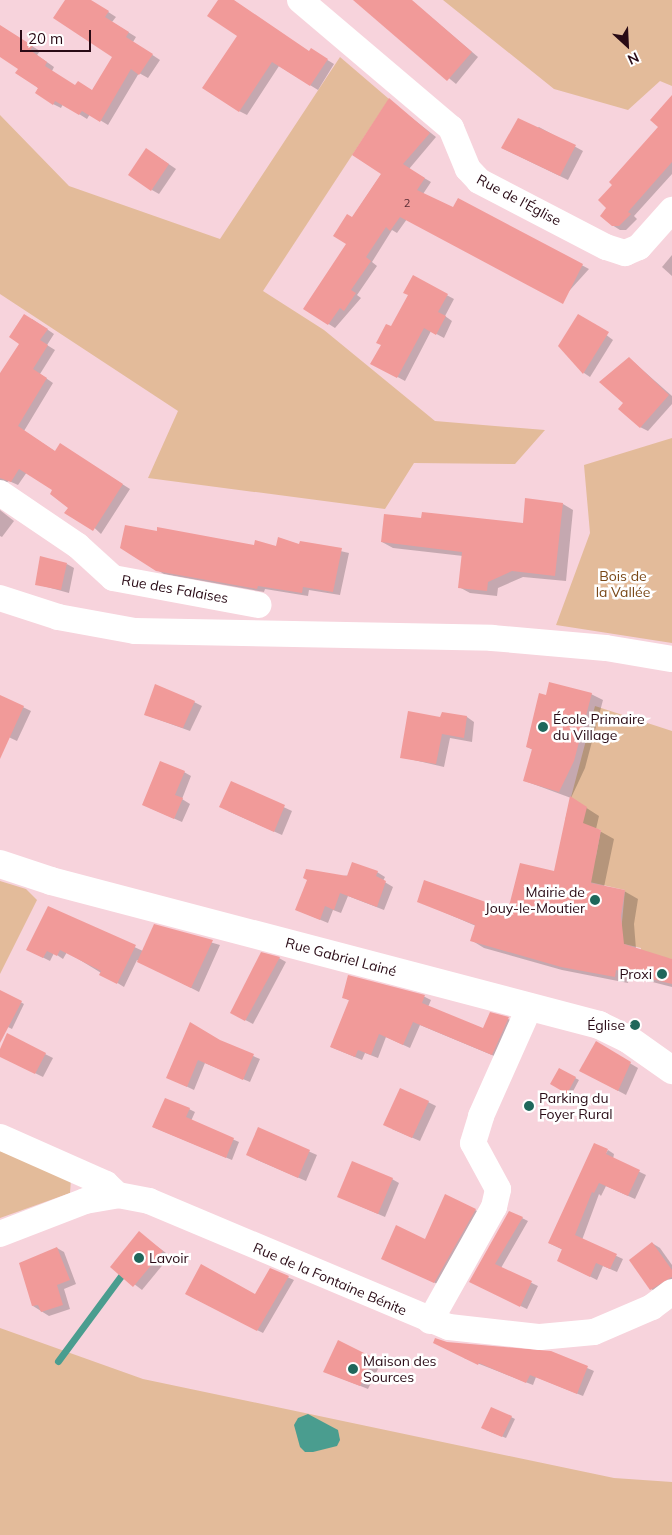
<!DOCTYPE html>
<meta charset="utf-8">
<style>
body{margin:0}
#map{position:relative;width:672px;height:1535px;overflow:hidden;background:#f7d3dc;font-family:Mulish,sans-serif}
div>[style]{position:absolute}
[style*='--x']{left:calc(var(--x)*1px);top:calc(var(--y)*1px);width:calc(var(--w)*1px);rotate:calc(var(--a)*1deg)}
.green>*{inset:0;background:#e3bb9a}
.water>*{inset:0;background:#4a9d8f}
.shadow>*{inset:0;background:#0003}
.stream>*{height:7px;margin:-3.5px;padding:0 3.5px;transform-origin:3.5px;border-radius:3.5px;background:#4a9d8f}
.building>*{inset:0;background:#f19a99}
.minor>*{height:26px;margin:-13px;padding:0 13px;transform-origin:13px;border-radius:13px;background:#fff}
.tertiary>*{height:28px;margin:-14px;padding:0 14px;transform-origin:14px;border-radius:14px;background:#fff}
.dots>*{width:14px;height:14px;translate:-50% -50%;box-sizing:border-box;border:2px solid #fff;border-radius:50%}
span{translate:-50% -50%;white-space:nowrap;text-align:center;line-height:1.15;-webkit-text-stroke:5px #fff;paint-order:stroke}
.number-label{font-size:11px;color:#5b2e36}
.number-label span{-webkit-text-stroke-width:0}
.street-label{font-size:14px;color:#290a15}
.park-label{font-size:14px;color:#794716}
.poi-label{font-size:14px;color:#290a15}
.left{translate:0 -50%;text-align:left}
.right{translate:-100% -50%;text-align:right}
.north{position:absolute;left:602px;top:20px;width:50px;height:50px;-webkit-text-stroke:4px #fff;paint-order:stroke;rotate:155deg;font-size:14px;font-weight:700;line-height:20px;text-align:center;color:#290a15}
.north::after{content:'';display:block;margin:auto;width:18px;height:22px;background:#290a15;clip-path:polygon(50% 0,100% 100%,50% 72%,0 100%)}
.scale{position:absolute;left:20px;top:30px;width:71px;height:22px;box-sizing:border-box;border:2px solid #290a15;border-top:0;padding-left:6px;font-size:15px;line-height:18px;white-space:nowrap;color:#290a15;-webkit-text-stroke:4px #fff;paint-order:stroke}
</style>
<div id="map">
<div class="green">
<i style="clip-path:polygon(443px 0,672px 0,672px 86px,660px 81px,628px 110px,554px 89px)"></i>
<i style="clip-path:polygon(340px 57px,389px 99px,263px 291px,324px 330px,435px 421px,545px 430px,515px 464px,414px 463px,385px 509px,148px 478px,178px 411px,0 294px,0 115px,69px 186px,220px 239px)"></i>
<i style="clip-path:polygon(672px 438px,672px 643px,556px 625px,590px 533px,584px 465px)"></i>
<i style="clip-path:polygon(595px 706px,672px 731px,672px 959px,639px 956px,641px 948px,620px 943px,625px 890px,585px 881px,596px 856px,601px 830px,565px 820px)"></i>
<i style="clip-path:polygon(0 881px,26px 889px,37px 900px,0 974px)"></i>
<i style="clip-path:polygon(0 1151px,71px 1179px,70px 1193px,0 1218px)"></i>
<i style="clip-path:polygon(0 1328px,143px 1379px,614px 1478px,672px 1482px,672px 1535px,0 1535px)"></i>
</div>
<div class="water">
<i style="clip-path:polygon(308px 1414px,338px 1430px,340px 1440px,337px 1446px,313px 1452px,305px 1452px,300px 1447px,294px 1425px,298px 1418px)"></i>
</div>
<div class="shadow">
<i style="clip-path:polygon(66px 0,99px 6px,116px 17px,112px 22px,136px 37px,133px 42px,160px 60px,148px 78px,139px 73px,108px 125px,90px 114px,87px 119px,63px 104px,61px 108px,53px 104px,19px 68px,0 56px,0 35px,11px 33px,40px 51px,37px 55px,54px 67px,52px 71px,75px 87px,93px 92px,114px 57px)"></i>
<i style="clip-path:polygon(220px 0,233px 0,309px 53px,311px 50px,334px 64px,318px 90px,279px 66px,247px 115px,239px 111px,239px 35px)"></i>
<i style="clip-path:polygon(354px 0,411px 0,478px 57px,456px 84px)"></i>
<i style="clip-path:polygon(389px 100px,436px 137px,409px 169px,431px 182px,423px 194px,454px 208px,458px 199px,589px 269px,560px 301px,407px 219px,397px 233px,392px 230px,372px 262px,377px 266px,357px 295px,361px 298px,335px 328px,305px 309px,348px 244px,352px 218px,382px 173px)"></i>
<i style="clip-path:polygon(672px 103px,672px 174px,634px 216px,637px 219px,626px 230px,620px 230px,612px 225px,608px 208px,614px 185px,660px 127px)"></i>
<i style="clip-path:polygon(539px 127px,583px 151px,568px 180px,502px 148px)"></i>
<i style="clip-path:polygon(154px 154px,176px 169px,159px 194px,152px 190px)"></i>
<i style="clip-path:polygon(672px 255px,672px 276px,662px 267px)"></i>
<i style="clip-path:polygon(413px 277px,454px 299px,445px 316px,452px 321px,444px 338px,431px 331px,405px 381px,372px 363px,409px 295px)"></i>
<i style="clip-path:polygon(32px 319px,54px 334px,47px 345px,55px 350px,40px 374px,53px 383px,24px 431px,56px 452px,67px 449px,130px 489px,101px 534px,54px 490px,27px 472px,18px 485px,9px 481px,0 486px,0 375px,21px 344px)"></i>
<i style="clip-path:polygon(585px 319px,613px 340px,590px 377px,584px 373px)"></i>
<i style="clip-path:polygon(629px 358px,672px 396px,672px 404px,648px 431px,640px 427px,625px 403px)"></i>
<i style="clip-path:polygon(563px 504px,573px 510px,566px 581px,523px 577px,498px 588px,497px 596px,470px 593px,459px 587px,463px 556px,393px 548px,382px 542px,422px 519px,524px 525px)"></i>
<i style="clip-path:polygon(0 510px,14px 521px,2px 537px,0 536px)"></i>
<i style="clip-path:polygon(301px 542px,349px 553px,340px 595px,309px 590px,308px 596px,265px 589px,264px 592px,164px 574px,157px 570px,255px 547px,277px 548px,300px 546px)"></i>
<i style="clip-path:polygon(67px 564px,74px 568px,69px 593px,36px 584px)"></i>
<i style="clip-path:polygon(591px 694px,603px 700px,585px 768px,571px 798px,599px 816px,596px 829px,614px 839px,604px 887px,624px 891px,638px 899px,634px 924px,636px 949px,672px 960px,672px 987px,629px 976px,628px 983px,562px 970px,484px 948px,471px 940px,476px 926px,418px 901px,509px 912px,555px 873px,571px 798px,525px 781px,533px 750px,527px 747px,547px 697px)"></i>
<i style="clip-path:polygon(0 696px,31px 711px,17px 741px,0 733px)"></i>
<i style="clip-path:polygon(194px 702px,202px 706px,190px 731px,146px 715px)"></i>
<i style="clip-path:polygon(467px 717px,474px 722px,472px 742px,450px 738px,444px 767px,401px 757px,441px 718px)"></i>
<i style="clip-path:polygon(184px 772px,191px 776px,182px 799px,190px 804px,182px 822px,150px 808px)"></i>
<i style="clip-path:polygon(232px 783px,292px 811px,282px 835px,228px 811px)"></i>
<i style="clip-path:polygon(377px 872px,385px 877px,383px 881px,393px 887px,384px 910px,348px 896px,341px 913px,333px 910px,328px 923px,297px 910px,308px 880px)"></i>
<i style="clip-path:polygon(49px 908px,143px 951px,155px 926px,220px 945px,199px 992px,137px 960px,124px 987px,67px 952px,63px 959px,54px 953px,50px 961px,34px 953px)"></i>
<i style="clip-path:polygon(279px 958px,286px 962px,253px 1024px,232px 1013px)"></i>
<i style="clip-path:polygon(349px 977px,425px 997px,431px 1000px,428px 1007px,484px 1029px,508px 1019px,515px 1022px,499px 1058px,420px 1025px,410px 1048px,386px 1037px,378px 1058px,365px 1053px,362px 1060px,331px 1047px,350px 1001px,343px 997px)"></i>
<i style="clip-path:polygon(6px 994px,24px 1004px,12px 1029px,0 1023px,0 1005px)"></i>
<i style="clip-path:polygon(221px 1042px,260px 1059px,250px 1082px,205px 1063px,194px 1090px,167px 1077px)"></i>
<i style="clip-path:polygon(596px 1043px,638px 1068px,626px 1095px,589px 1075px)"></i>
<i style="clip-path:polygon(0 1051px,45px 1054px,53px 1058px,43px 1077px,0 1056px)"></i>
<i style="clip-path:polygon(560px 1070px,579px 1080px,571px 1095px,552px 1084px)"></i>
<i style="clip-path:polygon(428px 1102px,436px 1106px,420px 1141px,392px 1129px)"></i>
<i style="clip-path:polygon(189px 1109px,195px 1112px,191px 1121px,239px 1142px,232px 1160px,153px 1127px)"></i>
<i style="clip-path:polygon(258px 1129px,317px 1155px,306px 1181px,255px 1159px)"></i>
<i style="clip-path:polygon(608px 1150px,614px 1154px,613px 1159px,646px 1175px,635px 1199px,606px 1186px,601px 1196px,599px 1194px,582px 1240px,623px 1259px,617px 1272px,603px 1266px,597px 1280px,565px 1264px,563px 1250px,549px 1243px)"></i>
<i style="clip-path:polygon(392px 1179px,399px 1183px,385px 1217px,339px 1197px)"></i>
<i style="clip-path:polygon(475px 1210px,486px 1216px,446px 1288px,382px 1258px,426px 1240px)"></i>
<i style="clip-path:polygon(522px 1218px,528px 1221px,501px 1268px,538px 1286px,527px 1309px,477px 1285px)"></i>
<i style="clip-path:polygon(139px 1233px,170px 1256px,142px 1290px,112px 1267px)"></i>
<i style="clip-path:polygon(652px 1243px,660px 1248px,672px 1265px,672px 1286px,659px 1293px,651px 1289px)"></i>
<i style="clip-path:polygon(57px 1248px,64px 1252px,76px 1284px,64px 1289px,70px 1309px,49px 1316px,33px 1306px)"></i>
<i style="clip-path:polygon(271px 1270px,294px 1280px,263px 1333px,192px 1297px,256px 1296px)"></i>
<i style="clip-path:polygon(338px 1342px,381px 1363px,368px 1389px,325px 1372px)"></i>
<i style="clip-path:polygon(550px 1352px,594px 1371px,583px 1396px,536px 1377px,533px 1385px,464px 1358px)"></i>
<i style="clip-path:polygon(511px 1417px,515px 1419px,506px 1438px,486px 1430px)"></i>
</div>
<div class="stream">
<i style="--x:58;--y:1361;--w:106;--a:-53.5"></i>
</div>
<div class="building">
<i style="clip-path:polygon(65px 0,91px 0,109px 11px,105px 17px,129px 32px,126px 37px,153px 54px,139px 75px,131px 69px,100px 122px,82px 111px,79px 115px,55px 101px,53px 105px,35px 93px,38px 88px,15px 73px,18px 69px,0 57px,0 25px,33px 46px,30px 50px,47px 62px,45px 66px,75px 85px,78px 81px,92px 90px,112px 57px,53px 18px)"></i>
<i style="clip-path:polygon(218px 0,234px 0,309px 51px,311px 48px,328px 59px,310px 86px,272px 62px,239px 112px,202px 88px,237px 36px,207px 16px)"></i>
<i style="clip-path:polygon(353px 0,412px 0,472px 52px,447px 81px)"></i>
<i style="clip-path:polygon(672px 95px,672px 162px,628px 212px,631px 214px,619px 226px,612px 226px,600px 216px,606px 208px,598px 200px,612px 185px,609px 182px,658px 127px,650px 120px)"></i>
<i style="clip-path:polygon(389px 98px,430px 133px,403px 164px,425px 178px,417px 190px,453px 207px,458px 198px,583px 264px,563px 304px,400px 217px,390px 231px,386px 227px,366px 257px,371px 261px,351px 290px,356px 293px,344px 311px,340px 308px,328px 325px,303px 309px,346px 244px,333px 236px,347px 214px,352px 217px,381px 174px,352px 155px)"></i>
<i style="clip-path:polygon(518px 118px,576px 145px,560px 176px,501px 148px)"></i>
<i style="clip-path:polygon(146px 148px,169px 164px,151px 191px,128px 175px)"></i>
<i style="clip-path:polygon(413px 275px,448px 294px,438px 312px,446px 316px,436px 335px,424px 328px,397px 378px,370px 364px,381px 345px,376px 343px,386px 324px,391px 326px,408px 295px,403px 293px)"></i>
<i style="clip-path:polygon(24px 314px,48px 329px,40px 340px,48px 345px,33px 369px,47px 378px,18px 426px,55px 451px,60px 443px,123px 484px,93px 531px,64px 513px,68px 508px,50px 494px,52px 490px,19px 469px,11px 482px,0 478px,0 373px,19px 344px,9px 337px)"></i>
<i style="clip-path:polygon(578px 314px,609px 332px,583px 374px,558px 346px)"></i>
<i style="clip-path:polygon(629px 357px,669px 395px,640px 428px,618px 409px,623px 403px,599px 382px)"></i>
<i style="clip-path:polygon(525px 498px,563px 503px,555px 576px,512px 571px,488px 582px,487px 591px,458px 588px,462px 552px,381px 542px,384px 514px,421px 518px,422px 512px,523px 523px)"></i>
<i style="clip-path:polygon(125px 525px,157px 531px,157px 527px,254px 545px,255px 540px,276px 546px,278px 537px,299px 544px,300px 541px,342px 548px,333px 592px,303px 587px,302px 593px,258px 586px,257px 589px,156px 571px,120px 548px)"></i>
<i style="clip-path:polygon(40px 556px,67px 563px,61px 590px,35px 585px)"></i>
<i style="clip-path:polygon(549px 682px,592px 693px,574px 761px,559px 792px,523px 781px,532px 749px,526px 747px,539px 693px,546px 695px)"></i>
<i style="clip-path:polygon(155px 684px,195px 701px,183px 728px,144px 715px)"></i>
<i style="clip-path:polygon(0 695px,24px 706px,0 759px)"></i>
<i style="clip-path:polygon(408px 711px,440px 717px,442px 712px,467px 716px,464px 738px,442px 734px,436px 764px,400px 758px)"></i>
<i style="clip-path:polygon(160px 761px,185px 771px,175px 795px,183px 798px,174px 819px,142px 805px)"></i>
<i style="clip-path:polygon(231px 781px,285px 805px,274px 832px,219px 807px)"></i>
<i style="clip-path:polygon(570px 796px,587px 807px,583px 823px,601px 830px,591px 883px,625px 890px,621px 916px,624px 944px,672px 959px,672px 984px,616px 970px,615px 977px,561px 967px,470px 941px,475px 925px,417px 902px,424px 880px,508px 910px,520px 863px,554px 871px)"></i>
<i style="clip-path:polygon(352px 862px,378px 871px,376px 876px,386px 881px,377px 907px,340px 893px,334px 910px,325px 906px,320px 920px,295px 910px,307px 880px,303px 878px,306px 869px,347px 876px)"></i>
<i style="clip-path:polygon(48px 906px,136px 945px,117px 984px,99px 975px,101px 971px,60px 950px,57px 956px,47px 951px,43px 958px,26px 950px)"></i>
<i style="clip-path:polygon(154px 924px,213px 940px,191px 988px,137px 962px)"></i>
<i style="clip-path:polygon(261px 952px,280px 957px,245px 1021px,230px 1013px)"></i>
<i style="clip-path:polygon(348px 975px,425px 995px,422px 1003px,483px 1028px,490px 1012px,509px 1017px,492px 1055px,413px 1022px,403px 1045px,379px 1034px,371px 1055px,358px 1050px,355px 1057px,330px 1047px,349px 1000px,342px 998px)"></i>
<i style="clip-path:polygon(0 990px,22px 1001px,0 1043px)"></i>
<i style="clip-path:polygon(190px 1022px,220px 1040px,254px 1054px,243px 1080px,198px 1060px,187px 1087px,166px 1078px)"></i>
<i style="clip-path:polygon(7px 1033px,46px 1053px,35px 1074px,0 1057px,0 1049px)"></i>
<i style="clip-path:polygon(596px 1041px,631px 1062px,618px 1091px,579px 1071px)"></i>
<i style="clip-path:polygon(559px 1068px,576px 1077px,567px 1094px,550px 1084px)"></i>
<i style="clip-path:polygon(400px 1088px,429px 1101px,412px 1138px,383px 1125px)"></i>
<i style="clip-path:polygon(165px 1098px,190px 1108px,186px 1117px,234px 1138px,226px 1158px,152px 1127px)"></i>
<i style="clip-path:polygon(258px 1127px,310px 1150px,298px 1178px,246px 1155px)"></i>
<i style="clip-path:polygon(594px 1143px,608px 1149px,606px 1154px,640px 1170px,628px 1196px,599px 1183px,594px 1193px,592px 1192px,575px 1235px,617px 1254px,610px 1269px,596px 1263px,590px 1277px,557px 1261px,562px 1249px,548px 1243px)"></i>
<i style="clip-path:polygon(352px 1161px,393px 1178px,378px 1214px,337px 1197px)"></i>
<i style="clip-path:polygon(445px 1194px,476px 1209px,434px 1283px,381px 1259px,396px 1225px,425px 1239px)"></i>
<i style="clip-path:polygon(509px 1211px,523px 1217px,495px 1264px,532px 1281px,520px 1307px,469px 1282px)"></i>
<i style="clip-path:polygon(139px 1231px,163px 1251px,133px 1287px,110px 1267px)"></i>
<i style="clip-path:polygon(652px 1242px,672px 1270px,672px 1277px,650px 1290px,629px 1260px)"></i>
<i style="clip-path:polygon(57px 1247px,70px 1280px,57px 1285px,63px 1305px,41px 1312px,38px 1305px,32px 1306px,19px 1263px)"></i>
<i style="clip-path:polygon(201px 1264px,255px 1294px,270px 1268px,289px 1276px,257px 1331px,185px 1294px)"></i>
<i style="clip-path:polygon(435px 1338px,447px 1342px,551px 1351px,588px 1366px,577px 1394px,530px 1375px,526px 1383px,479px 1363px,478px 1365px,433px 1343px)"></i>
<i style="clip-path:polygon(338px 1340px,374px 1358px,360px 1386px,323px 1372px)"></i>
<i style="clip-path:polygon(491px 1407px,512px 1416px,502px 1437px,481px 1428px)"></i>
</div>
<div class="minor">
<i style="--x:300;--y:0;--w:198;--a:40.3"></i>
<i style="--x:451;--y:128;--w:44;--a:67.5"></i>
<i style="--x:468;--y:169;--w:16;--a:47"></i>
<i style="--x:479;--y:181;--w:143;--a:27.5"></i>
<i style="--x:606;--y:247;--w:20;--a:18"></i>
<i style="--x:625;--y:253;--w:15;--a:-23"></i>
<i style="--x:639;--y:247;--w:50;--a:-48.3"></i>
<i style="--x:0;--y:493;--w:94;--a:34.2"></i>
<i style="--x:78;--y:546;--w:47;--a:42.4"></i>
<i style="--x:113;--y:578;--w:148;--a:10.5"></i>
<i style="--x:0;--y:598;--w:61;--a:18.1"></i>
<i style="--x:58;--y:617;--w:78;--a:10.3"></i>
<i style="--x:135;--y:631;--w:357;--a:1.1"></i>
<i style="--x:492;--y:638;--w:114;--a:5"></i>
<i style="--x:606;--y:648;--w:67;--a:9.5"></i>
<i style="--x:0;--y:1137;--w:116;--a:23.9"></i>
<i style="--x:106;--y:1184;--w:16;--a:43"></i>
<i style="--x:118;--y:1195;--w:32;--a:11"></i>
<i style="--x:149;--y:1201;--w:325;--a:22.8"></i>
<i style="--x:449;--y:1327;--w:92;--a:6.3"></i>
<i style="--x:540;--y:1337;--w:54;--a:-5.3"></i>
<i style="--x:594;--y:1332;--w:63;--a:-23.3"></i>
<i style="--x:652;--y:1307;--w:25;--a:-37"></i>
<i style="--x:0;--y:1234;--w:91;--a:-21.2"></i>
<i style="--x:85;--y:1201;--w:34;--a:-10"></i>
<i style="--x:430;--y:1321;--w:131;--a:-60.7"></i>
<i style="--x:494;--y:1207;--w:18;--a:-77"></i>
<i style="--x:498;--y:1189;--w:52;--a:-118.5"></i>
<i style="--x:473;--y:1143;--w:28;--a:-73"></i>
<i style="--x:481;--y:1116;--w:120;--a:-66"></i>
</div>
<div class="tertiary">
<i style="--x:0;--y:864;--w:54;--a:18.4"></i>
<i style="--x:51;--y:881;--w:567;--a:14.72"></i>
<i style="--x:599;--y:1025;--w:32;--a:26"></i>
<i style="--x:628;--y:1039;--w:54;--a:35.2"></i>
</div>
<div class="dots">
<i style="left:543px;top:727px;background:#1f675b"></i>
<i style="left:595px;top:900px;background:#1f675b"></i>
<i style="left:662px;top:974px;background:#1f675b"></i>
<i style="left:635px;top:1025px;background:#1f675b"></i>
<i style="left:529px;top:1106px;background:#1f675b"></i>
<i style="left:139px;top:1258px;background:#1f675b"></i>
<i style="left:353px;top:1369px;background:#1f675b"></i>
</div>
<div class="number-label">
<span style="left:407px;top:203px">2</span>
</div>
<div class="street-label">
<span style="left:519px;top:200px;rotate:28deg">Rue de l'Église</span>
<span style="left:175px;top:589px;rotate:10deg">Rue des Falaises</span>
<span style="left:341px;top:957px;rotate:15deg">Rue Gabriel Lainé</span>
<span style="left:330px;top:1279px;rotate:23deg">Rue de la Fontaine Bénite</span>
</div>
<div class="park-label">
<span style="left:623px;top:584px">Bois de<br>la Vallée</span>
</div>
<div class="poi-label">
<span class="left" style="left:553px;top:727px">École Primaire<br>du Village</span>
<span class="right" style="left:585px;top:900px">Mairie de<br>Jouy-le-Moutier</span>
<span class="right" style="left:652px;top:974px">Proxi</span>
<span class="right" style="left:625px;top:1025px">Église</span>
<span class="left" style="left:539px;top:1106px">Parking du<br>Foyer Rural</span>
<span class="left" style="left:149px;top:1258px">Lavoir</span>
<span class="left" style="left:363px;top:1369px">Maison des<br>Sources</span>
</div>
<div class="north">N</div>
<div class="scale">20 m</div>
</div>
